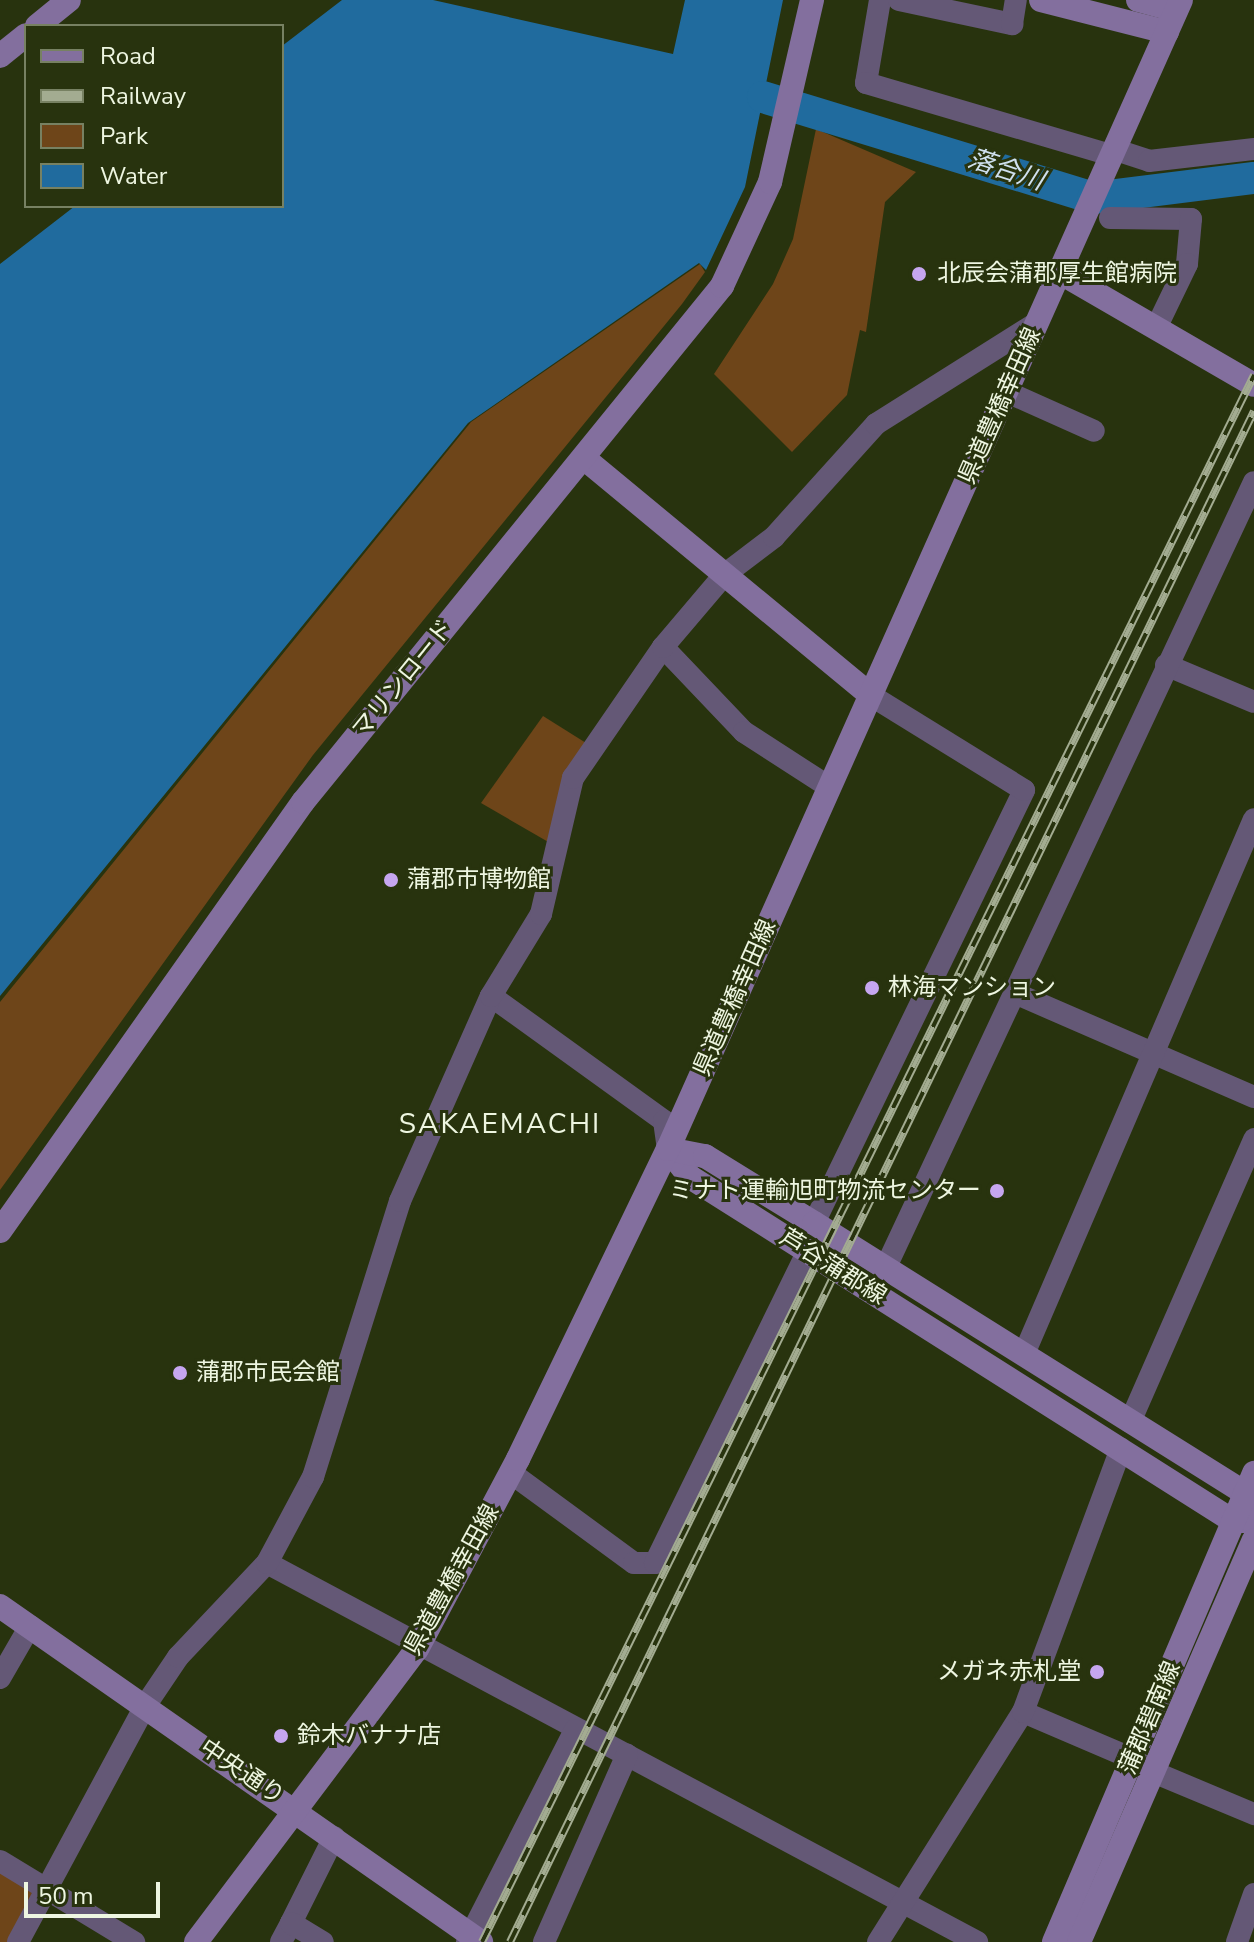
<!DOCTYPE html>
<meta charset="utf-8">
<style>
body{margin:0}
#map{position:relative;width:1254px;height:1942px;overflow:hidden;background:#28330e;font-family:"Nunito Sans","Noto Sans JP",sans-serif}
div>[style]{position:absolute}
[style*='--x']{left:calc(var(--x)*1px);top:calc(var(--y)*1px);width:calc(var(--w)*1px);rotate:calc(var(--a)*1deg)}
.green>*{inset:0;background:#6e4519}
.water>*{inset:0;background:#206b9e}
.river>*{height:32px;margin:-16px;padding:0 16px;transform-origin:16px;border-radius:16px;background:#206b9e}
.street>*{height:22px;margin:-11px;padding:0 11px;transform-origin:11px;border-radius:11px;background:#645876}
.secondary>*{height:24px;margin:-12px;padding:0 12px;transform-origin:12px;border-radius:12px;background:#836f9e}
.rail>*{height:8px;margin-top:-4px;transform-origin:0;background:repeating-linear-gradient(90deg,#28330e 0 15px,#a3ac91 0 30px);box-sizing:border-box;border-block:2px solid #a3ac91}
.dots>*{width:22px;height:22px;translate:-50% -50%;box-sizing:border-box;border:4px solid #28330e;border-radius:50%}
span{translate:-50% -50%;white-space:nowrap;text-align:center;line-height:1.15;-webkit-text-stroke:6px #28330e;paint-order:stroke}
.poi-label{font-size:24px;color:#eef6e1}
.left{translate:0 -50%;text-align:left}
.right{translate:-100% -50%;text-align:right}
.street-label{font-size:24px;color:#eef6e1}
.water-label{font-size:26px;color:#cfe0ef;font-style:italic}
.quarter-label{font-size:28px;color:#eef6e1;letter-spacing:2px}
.legend{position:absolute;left:24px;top:24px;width:260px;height:184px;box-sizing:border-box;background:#28330e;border:2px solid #778162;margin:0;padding:10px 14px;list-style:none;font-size:24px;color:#eef6e1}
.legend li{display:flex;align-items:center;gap:16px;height:40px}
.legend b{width:40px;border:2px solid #778162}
.scale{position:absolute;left:24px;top:1882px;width:136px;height:36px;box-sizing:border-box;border:4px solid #eef6e1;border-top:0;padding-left:10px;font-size:24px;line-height:28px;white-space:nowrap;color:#eef6e1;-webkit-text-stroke:6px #28330e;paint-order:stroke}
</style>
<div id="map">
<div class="green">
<i style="clip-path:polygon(816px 129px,916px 172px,885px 202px,866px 332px,860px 330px,847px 395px,792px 452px,714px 374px,773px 284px,793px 239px)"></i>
<i style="clip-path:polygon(700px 264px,705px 272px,682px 304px,313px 755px,0 1190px,0 1002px,471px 422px)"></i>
<i style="clip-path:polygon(543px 716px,594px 748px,557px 847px,481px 803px)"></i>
<i style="clip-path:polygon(0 1871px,35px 1892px,9px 1942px,0 1942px)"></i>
</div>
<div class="water">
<i style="clip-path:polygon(342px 0,433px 0,673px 54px,685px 0,783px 0,745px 187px,706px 270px,699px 263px,468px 423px,0 996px,0 264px,75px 206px,282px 206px,282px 46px)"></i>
</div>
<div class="river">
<i style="--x:763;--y:97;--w:345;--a:17"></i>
<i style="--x:1093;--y:198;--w:162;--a:-7.1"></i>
</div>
<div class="street">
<i style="--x:880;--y:0;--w:84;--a:99.6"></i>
<i style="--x:866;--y:83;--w:255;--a:16.4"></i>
<i style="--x:899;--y:0;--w:116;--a:12"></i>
<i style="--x:1012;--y:24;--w:24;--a:-81"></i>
<i style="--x:1113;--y:149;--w:38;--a:18"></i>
<i style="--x:1149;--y:161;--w:106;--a:-6.5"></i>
<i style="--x:1110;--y:218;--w:81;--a:0.7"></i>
<i style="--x:1191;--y:219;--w:45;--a:95.1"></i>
<i style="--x:1187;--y:264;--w:71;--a:115.8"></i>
<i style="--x:1007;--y:392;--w:95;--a:24.1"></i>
<i style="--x:663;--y:647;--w:117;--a:46.4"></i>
<i style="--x:744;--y:732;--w:101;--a:32.9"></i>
<i style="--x:1166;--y:665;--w:95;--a:22.8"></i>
<i style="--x:1017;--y:994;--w:258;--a:23.5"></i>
<i style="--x:491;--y:996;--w:213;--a:35.8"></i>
<i style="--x:664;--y:1121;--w:28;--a:82"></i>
<i style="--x:814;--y:1223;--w:481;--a:-64.1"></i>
<i style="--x:1024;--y:790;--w:181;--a:-148.3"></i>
<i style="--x:885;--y:1269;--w:869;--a:-64.88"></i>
<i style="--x:1024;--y:1354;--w:582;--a:-66.74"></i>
<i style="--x:1130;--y:1422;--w:309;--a:-66.3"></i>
<i style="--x:511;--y:1473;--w:152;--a:36.2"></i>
<i style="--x:634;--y:1563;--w:21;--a:0"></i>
<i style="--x:655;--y:1563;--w:347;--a:-63.9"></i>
<i style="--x:267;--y:1563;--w:805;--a:28.09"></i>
<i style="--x:0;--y:1678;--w:60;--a:-60"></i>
<i style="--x:1023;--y:1712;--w:120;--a:23.1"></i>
<i style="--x:1151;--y:1771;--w:112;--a:22.7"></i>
<i style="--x:0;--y:1861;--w:157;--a:31.2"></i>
<i style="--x:291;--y:1923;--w:96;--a:-63.4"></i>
<i style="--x:18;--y:1942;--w:268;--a:-61.7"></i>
<i style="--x:145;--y:1706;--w:59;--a:-56"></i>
<i style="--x:178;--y:1657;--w:129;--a:-46.6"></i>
<i style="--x:267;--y:1563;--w:98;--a:-61.9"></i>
<i style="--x:313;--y:1477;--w:289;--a:-72.5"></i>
<i style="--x:400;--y:1201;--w:224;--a:-66.1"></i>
<i style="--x:491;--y:996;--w:96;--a:-58.6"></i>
<i style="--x:541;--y:914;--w:140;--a:-76.8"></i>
<i style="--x:573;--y:778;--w:159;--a:-55.5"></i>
<i style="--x:663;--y:647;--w:94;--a:-49.7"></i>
<i style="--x:724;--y:575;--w:63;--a:-37.2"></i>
<i style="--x:774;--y:537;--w:152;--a:-47.9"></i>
<i style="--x:876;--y:424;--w:191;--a:-32.2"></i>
<i style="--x:281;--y:1942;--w:21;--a:-62"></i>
<i style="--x:291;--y:1923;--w:37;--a:31"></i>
<i style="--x:467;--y:1942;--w:238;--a:-63"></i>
<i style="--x:544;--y:1942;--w:205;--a:-66.1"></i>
<i style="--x:878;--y:1942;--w:272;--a:-57.8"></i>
<i style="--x:1023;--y:1712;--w:281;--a:-69.6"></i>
<i style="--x:1237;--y:1942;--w:51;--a:-70.5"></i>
</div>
<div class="secondary">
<i style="--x:1041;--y:0;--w:130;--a:14.3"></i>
<i style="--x:1138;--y:0;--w:39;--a:15"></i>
<i style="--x:37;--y:26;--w:41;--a:-39.1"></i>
<i style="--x:0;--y:56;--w:33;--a:-39"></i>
<i style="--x:1061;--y:273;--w:223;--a:30.1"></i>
<i style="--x:585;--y:459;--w:370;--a:39.6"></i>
<i style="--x:668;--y:1149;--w:36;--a:52"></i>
<i style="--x:690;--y:1177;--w:643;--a:32.35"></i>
<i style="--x:1233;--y:1521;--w:21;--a:0"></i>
<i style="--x:668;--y:1149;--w:38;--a:11"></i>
<i style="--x:705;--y:1156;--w:128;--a:31.6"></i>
<i style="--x:814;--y:1223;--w:509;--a:32.07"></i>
<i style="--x:1245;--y:1493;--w:17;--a:59"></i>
<i style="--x:0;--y:1231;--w:525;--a:-54.77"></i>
<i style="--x:303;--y:802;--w:665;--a:-50.92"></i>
<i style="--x:722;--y:286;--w:115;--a:-65.2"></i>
<i style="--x:770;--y:182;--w:187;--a:-77"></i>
<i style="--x:0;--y:1606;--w:587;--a:34.94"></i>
<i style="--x:196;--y:1942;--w:367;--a:-53"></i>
<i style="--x:417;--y:1649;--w:215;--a:-62"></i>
<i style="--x:518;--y:1459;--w:344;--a:-64.2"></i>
<i style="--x:668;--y:1149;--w:1258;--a:-65.94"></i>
<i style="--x:1054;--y:1942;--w:510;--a:-66.9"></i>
<i style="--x:1079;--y:1942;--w:438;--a:-66.5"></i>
</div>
<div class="rail">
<i style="--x:482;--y:1942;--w:1747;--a:-63.77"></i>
<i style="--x:510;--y:1942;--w:1702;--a:-64.08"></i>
</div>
<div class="dots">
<i style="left:919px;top:274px;background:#c6a6f0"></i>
<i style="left:391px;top:880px;background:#c6a6f0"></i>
<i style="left:872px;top:988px;background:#c6a6f0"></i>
<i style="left:997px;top:1191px;background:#c6a6f0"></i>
<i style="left:180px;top:1373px;background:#c6a6f0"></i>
<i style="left:1097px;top:1672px;background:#c6a6f0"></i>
<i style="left:281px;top:1736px;background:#c6a6f0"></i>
</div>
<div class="poi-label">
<span class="left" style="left:937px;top:274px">北辰会蒲郡厚生館病院</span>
<span class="left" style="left:407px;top:880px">蒲郡市博物館</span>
<span class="left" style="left:888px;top:988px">林海マンション</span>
<span class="right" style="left:981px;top:1191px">ミナト運輸旭町物流センター</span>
<span class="left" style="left:196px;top:1373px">蒲郡市民会館</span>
<span class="right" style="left:1081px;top:1672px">メガネ赤札堂</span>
<span class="left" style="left:297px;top:1736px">鈴木バナナ店</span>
</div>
<div class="street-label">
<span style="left:1000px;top:406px;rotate:-66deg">県道豊橋幸田線</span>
<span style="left:403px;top:679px;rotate:-51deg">マリンロード</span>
<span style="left:735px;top:998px;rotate:-66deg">県道豊橋幸田線</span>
<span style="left:833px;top:1267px;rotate:32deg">芦谷蒲郡線</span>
<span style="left:452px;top:1580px;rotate:-61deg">県道豊橋幸田線</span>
<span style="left:1150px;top:1718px;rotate:-67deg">蒲郡碧南線</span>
<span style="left:242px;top:1772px;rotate:34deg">中央通り</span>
</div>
<div class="water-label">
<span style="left:1006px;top:170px;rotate:18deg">落合川</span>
</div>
<div class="quarter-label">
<span style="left:500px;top:1124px">SAKAEMACHI</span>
</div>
<ul class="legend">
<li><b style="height:10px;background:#836f9e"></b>Road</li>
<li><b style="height:10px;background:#a3ac91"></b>Railway</li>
<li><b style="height:22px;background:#6e4519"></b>Park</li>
<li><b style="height:22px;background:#206b9e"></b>Water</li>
</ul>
<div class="scale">50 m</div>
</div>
